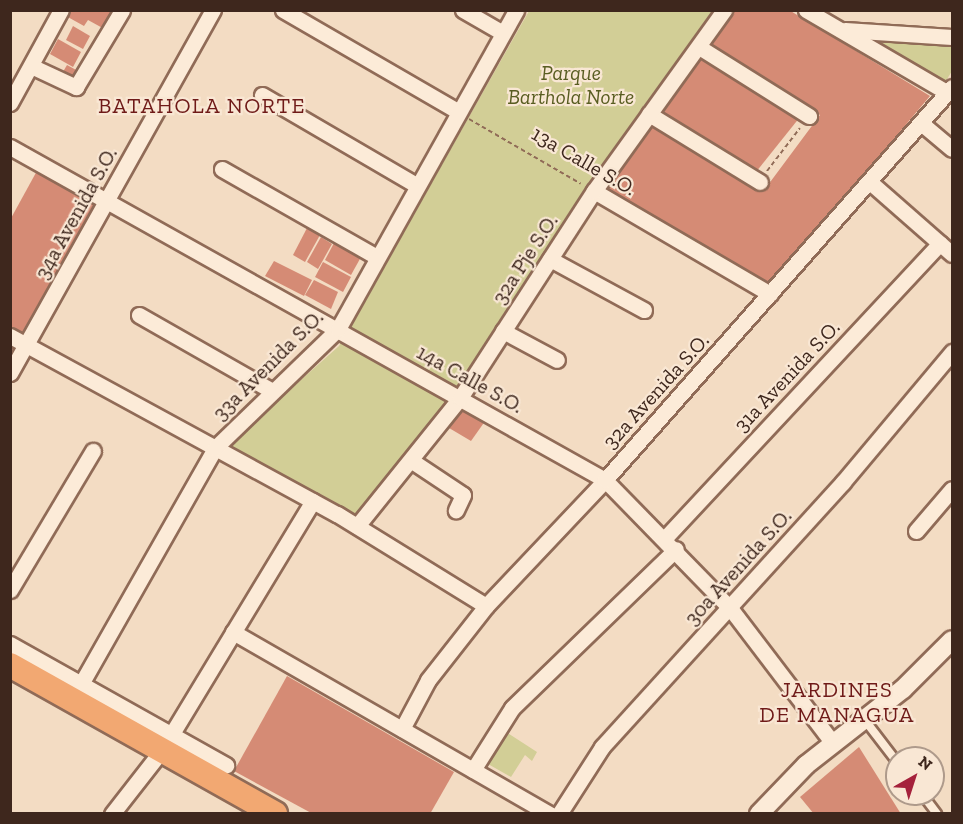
<!DOCTYPE html>
<style>
body{margin:0}
#map{position:relative;width:963px;height:824px;overflow:hidden;background:#f3dcc3;font-family:"Zilla Slab",serif}
div>[style]{position:absolute}
[style*='--x']{left:calc(var(--x)*1px);top:calc(var(--y)*1px);width:calc(var(--w)*1px);rotate:calc(var(--a)*1deg)}
.green>*{inset:0;background:#d2ce96}
.building>*{inset:0;background:#d58b75}
.path>*{height:2px;margin-top:-1px;transform-origin:0;background:repeating-linear-gradient(90deg,#906b57 0 4.5px,transparent 0 7.5px)}
.roads{filter:drop-shadow(2px 0 #906b57) drop-shadow(-2px 0 #906b57) drop-shadow(0 2px #906b57) drop-shadow(0 -2px #906b57)}
.service>*{height:8px;margin:-4px;padding:0 4px;transform-origin:4px;border-radius:4px;background:#fcebd8}
.minor>*{height:15px;margin:-7.5px;padding:0 7.5px;transform-origin:7.5px;border-radius:7.5px;background:#fcebd8}
.tertiary>*{height:18px;margin:-9px;padding:0 9px;transform-origin:9px;border-radius:9px;background:#fcebd8}
.trunk>*{height:24px;margin:-12px;padding:0 12px;transform-origin:12px;border-radius:12px;background:#f2a872}
span{translate:-50% -50%;white-space:nowrap;text-align:center;line-height:1.15;-webkit-text-stroke:4.5px #f9e7d4;paint-order:stroke}
.park-label{font-size:21px;color:#595d21;font-style:italic}
.street-label{font-size:21px;color:#3e271d}
.neighbourhood-label{font-size:22px;color:#6f1a18;letter-spacing:1.5px}
.frame{position:absolute;inset:0;border:12px solid #3e271d;pointer-events:none}
.north{position:absolute;left:885px;top:746px;width:60px;height:60px;box-sizing:border-box;background:#f9e7d4;border:2px solid #ae9a8b;border-radius:50%;rotate:39deg;font-size:16px;font-weight:700;line-height:24px;text-align:center;color:#3e271d}
.north::after{content:'';display:block;margin:auto;width:21px;height:27px;background:#a5213b;clip-path:polygon(50% 0,100% 100%,50% 72%,0 100%)}
</style>
<div id="map">
<div class="green">
<i style="clip-path:polygon(529px 11px,714px 11px,592px 179px,438px 418px,357px 517px,228px 445px,339px 346px)"></i>
<i style="clip-path:polygon(867px 39px,952px 46px,952px 71px,944px 84px)"></i>
<i style="clip-path:polygon(506px 732px,537px 752px,532px 761px,525px 755px,511px 777px,488px 764px)"></i>
</div>
<div class="building">
<i style="clip-path:polygon(69px 10px,114px 10px,108px 31px,88px 20px,84px 26px,66px 16px)"></i>
<i style="clip-path:polygon(733px 10px,789px 10px,930px 96px,771px 285px,602px 188px,652px 124px,765px 189px,820px 115px,709px 47px)"></i>
<i style="clip-path:polygon(73px 26px,90px 36px,83px 49px,66px 40px)"></i>
<i style="clip-path:polygon(58px 39px,81px 52px,73px 67px,50px 54px)"></i>
<i style="clip-path:polygon(702px 56px,800px 117px,756px 172px,658px 113px)"></i>
<i style="clip-path:polygon(67px 65px,78px 71px,72px 84px,60px 77px)"></i>
<i style="clip-path:polygon(38px 169px,98px 203px,25px 340px,10px 332px,10px 220px)"></i>
<i style="clip-path:polygon(307px 228px,320px 235px,305px 262px,293px 255px)"></i>
<i style="clip-path:polygon(321px 237px,332px 244px,318px 269px,307px 262px)"></i>
<i style="clip-path:polygon(334px 243px,361px 257px,351px 275px,325px 260px)"></i>
<i style="clip-path:polygon(274px 261px,312px 280px,304px 296px,265px 276px)"></i>
<i style="clip-path:polygon(323px 262px,351px 277px,343px 292px,315px 277px)"></i>
<i style="clip-path:polygon(314px 280px,338px 292px,331px 309px,305px 295px)"></i>
<i style="clip-path:polygon(461px 401px,488px 417px,471px 441px,444px 425px)"></i>
<i style="clip-path:polygon(287px 676px,454px 772px,430px 814px,313px 814px,234px 771px)"></i>
<i style="clip-path:polygon(859px 747px,901px 814px,814px 814px,800px 797px)"></i>
</div>
<div class="path">
<i style="--x:469;--y:119;--w:129;--a:30.1"></i>
<i style="--x:767;--y:171;--w:54;--a:-52.5"></i>
</div>
<div class="roads">
<div class="service">
<i style="--x:864;--y:719;--w:54;--a:52.5"></i>
<i style="--x:922;--y:794;--w:25;--a:53"></i>
</div>
<div class="minor">
<i style="--x:283;--y:10;--w:201;--a:30.1"></i>
<i style="--x:463;--y:10;--w:46;--a:29.9"></i>
<i style="--x:806;--y:10;--w:164;--a:30.3"></i>
<i style="--x:845;--y:30;--w:107;--a:3.7"></i>
<i style="--x:699;--y:47;--w:130;--a:32.1"></i>
<i style="--x:31;--y:66;--w:50;--a:25"></i>
<i style="--x:76;--y:87;--w:90;--a:-59.1"></i>
<i style="--x:262;--y:95;--w:178;--a:30.3"></i>
<i style="--x:10;--y:103;--w:106;--a:-61.3"></i>
<i style="--x:649;--y:114;--w:130;--a:31.5"></i>
<i style="--x:921;--y:123;--w:40;--a:40"></i>
<i style="--x:10;--y:147;--w:682;--a:29.23"></i>
<i style="--x:605;--y:480;--w:179;--a:45.7"></i>
<i style="--x:730;--y:608;--w:168;--a:52.7"></i>
<i style="--x:222;--y:169;--w:178;--a:29.6"></i>
<i style="--x:870;--y:182;--w:109;--a:41.3"></i>
<i style="--x:594;--y:191;--w:204;--a:30.3"></i>
<i style="--x:550;--y:259;--w:107;--a:28.5"></i>
<i style="--x:139;--y:315;--w:153;--a:29.7"></i>
<i style="--x:503;--y:331;--w:61;--a:28.2"></i>
<i style="--x:10;--y:336;--w:372;--a:28.6"></i>
<i style="--x:337;--y:514;--w:175;--a:31.7"></i>
<i style="--x:10;--y:373;--w:416;--a:-60.8"></i>
<i style="--x:412;--y:461;--w:61;--a:33.7"></i>
<i style="--x:463;--y:495;--w:17;--a:115"></i>
<i style="--x:357;--y:526;--w:164;--a:-51.2"></i>
<i style="--x:460;--y:398;--w:247;--a:-57.1"></i>
<i style="--x:594;--y:191;--w:223;--a:-54.3"></i>
<i style="--x:916;--y:531;--w:55;--a:-49.4"></i>
<i style="--x:665;--y:538;--w:403;--a:-47"></i>
<i style="--x:10;--y:590;--w:162;--a:-59.2"></i>
<i style="--x:233;--y:632;--w:366;--a:29.9"></i>
<i style="--x:10;--y:644;--w:248;--a:29.3"></i>
<i style="--x:81;--y:684;--w:271;--a:-60.4"></i>
<i style="--x:215;--y:448;--w:171;--a:-44.1"></i>
<i style="--x:338;--y:329;--w:365;--a:-60.8"></i>
<i style="--x:402;--y:729;--w:55;--a:-62"></i>
<i style="--x:428;--y:680;--w:94;--a:-51.9"></i>
<i style="--x:486;--y:606;--w:173;--a:-46.6"></i>
<i style="--x:605;--y:480;--w:524;--a:-48.56"></i>
<i style="--x:473;--y:770;--w:73;--a:-57.8"></i>
<i style="--x:512;--y:708;--w:228;--a:-44.1"></i>
<i style="--x:112;--y:814;--w:81;--a:-52"></i>
<i style="--x:162;--y:750;--w:291;--a:-58.8"></i>
<i style="--x:559;--y:814;--w:80;--a:-57.3"></i>
<i style="--x:602;--y:747;--w:358;--a:-47.7"></i>
<i style="--x:843;--y:482;--w:170;--a:-50"></i>
</div>
<div class="tertiary">
<i style="--x:759;--y:814;--w:68;--a:-46.2"></i>
<i style="--x:806;--y:765;--w:123;--a:-38.1"></i>
<i style="--x:903;--y:689;--w:69;--a:-45"></i>
</div>
<div class="trunk">
<i style="--x:10;--y:665;--w:304;--a:29.3"></i>
</div>
</div>
<div class="park-label">
<span style="left:571px;top:85px">Parque<br>Barthola Norte</span>
</div>
<div class="street-label">
<span style="left:584px;top:161px;rotate:30deg">13a Calle S.O.</span>
<span style="left:76px;top:213px;rotate:-61deg">34a Avenida S.O.</span>
<span style="left:525px;top:259px;rotate:-57deg">32a Pje S.O.</span>
<span style="left:268px;top:365px;rotate:-45deg">33a Avenida S.O.</span>
<span style="left:787px;top:376px;rotate:-47deg">31a Avenida S.O.</span>
<span style="left:470px;top:379px;rotate:29deg">14a Calle S.O.</span>
<span style="left:656px;top:391px;rotate:-48deg">32a Avenida S.O.</span>
<span style="left:738px;top:567px;rotate:-48deg">30a Avenida S.O.</span>
</div>
<div class="neighbourhood-label">
<span style="left:202px;top:106px">BATAHOLA NORTE</span>
<span style="left:837px;top:702px">JARDINES<br>DE MANAGUA</span>
</div>
<div class="frame"></div>
<div class="north">N</div>
</div>
